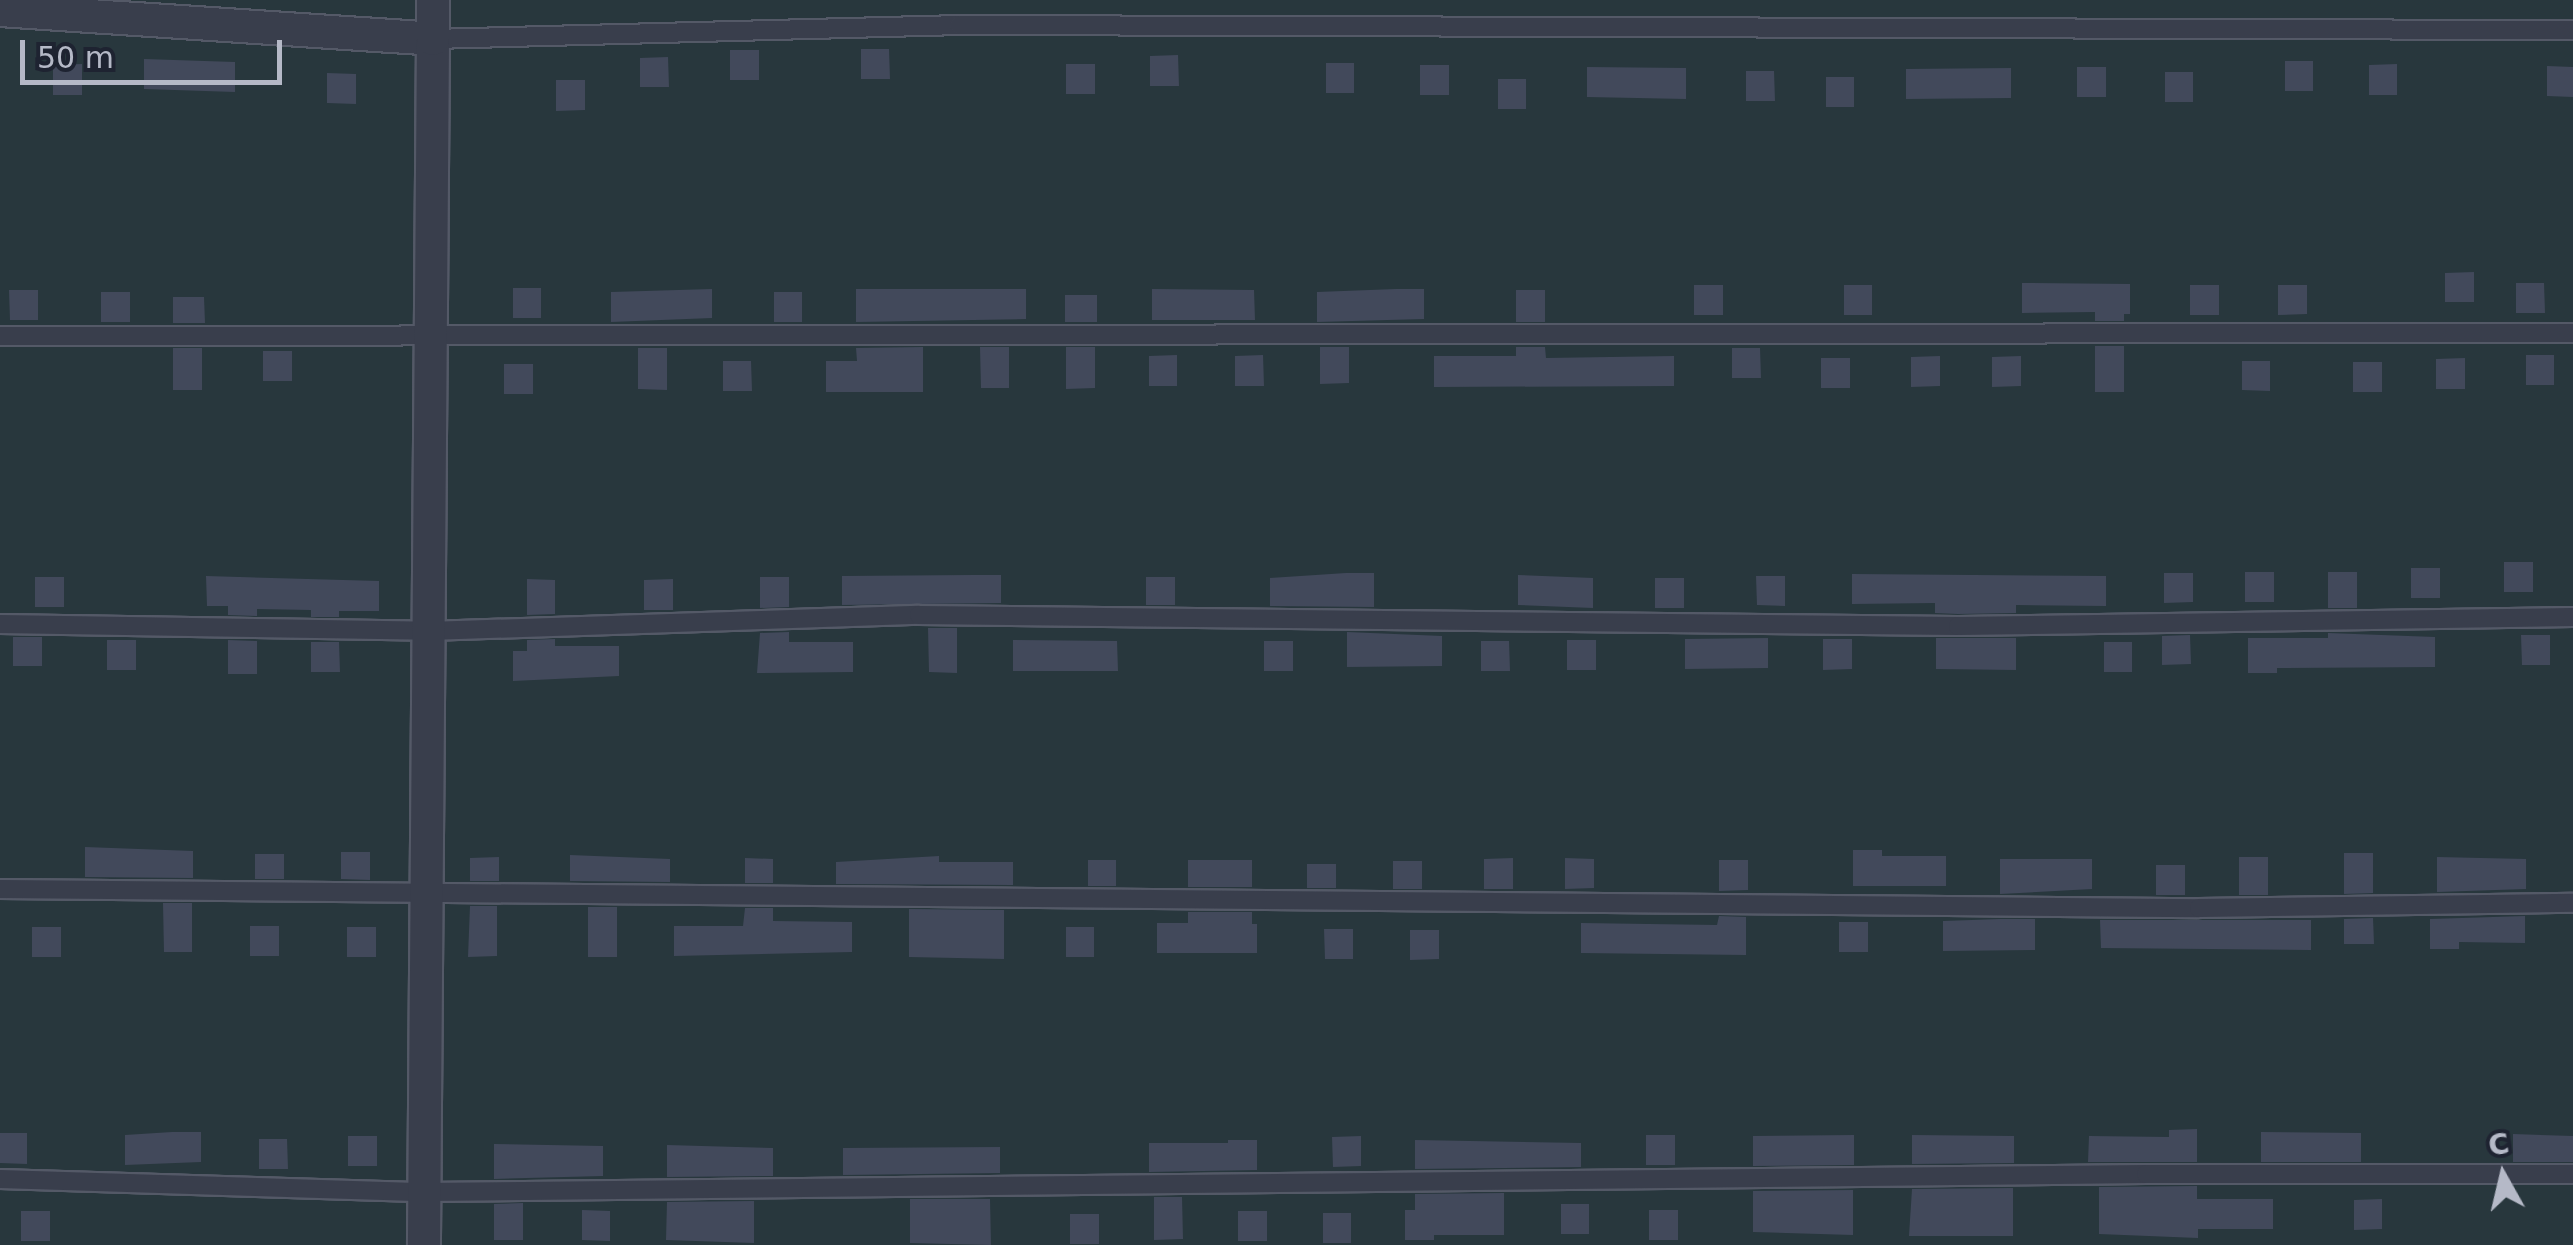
<!DOCTYPE html>
<meta charset="utf-8">
<style>
body{margin:0}
#map{position:relative;width:2573px;height:1245px;overflow:hidden;background:#262b3c;font-family:"DejaVu Sans",sans-serif}
div>[style]{position:absolute}
[style*='--x']{left:calc(var(--x)*1px);top:calc(var(--y)*1px);width:calc(var(--w)*1px);rotate:calc(var(--a)*1deg)}
.green>*{inset:0;background:#28373d}
.building>*{inset:0;background:#42495b}
.roads{filter:drop-shadow(2px 0 #545967) drop-shadow(-2px 0 #545967) drop-shadow(0 2px #545967) drop-shadow(0 -2px #545967)}
.lane>*{height:18px;margin:-9px;padding:0 9px;transform-origin:9px;border-radius:9px;background:#393e4c}
.street>*{height:32px;margin:-16px;padding:0 16px;transform-origin:16px;border-radius:16px;background:#393e4c}
span{translate:-50% -50%;white-space:nowrap;text-align:center;line-height:1.15;-webkit-text-stroke:8px #1e2331;paint-order:stroke}
.north{position:absolute;left:2453px;top:1125px;width:100px;height:100px;-webkit-text-stroke:8px #1e2331;paint-order:stroke;rotate:352deg;font-size:28px;font-weight:700;line-height:40px;text-align:center;color:#b5b9c7}
.north::after{content:'';display:block;margin:auto;width:35px;height:45px;background:#b5b9c7;clip-path:polygon(50% 0,100% 100%,50% 72%,0 100%)}
.scale{position:absolute;left:20px;top:40px;width:262px;height:45px;box-sizing:border-box;border:5px solid #b5b9c7;border-top:0;padding-left:12px;font-size:30px;line-height:35px;white-space:nowrap;color:#b5b9c7;-webkit-text-stroke:8px #1e2331;paint-order:stroke}
</style>
<div id="map">
<div class="green">
<i style="clip-path:polygon(0 0,2573px 0,2573px 1245px,0 1245px)"></i>
</div>
<div class="building">
<i style="clip-path:polygon(861px 49px,889px 49px,890px 79px,861px 79px)"></i>
<i style="clip-path:polygon(730px 50px,759px 50px,759px 80px,730px 80px)"></i>
<i style="clip-path:polygon(1178px 55px,1179px 86px,1150px 86px,1150px 56px)"></i>
<i style="clip-path:polygon(668px 57px,669px 87px,640px 87px,640px 58px)"></i>
<i style="clip-path:polygon(144px 59px,235px 62px,235px 92px,144px 89px)"></i>
<i style="clip-path:polygon(2285px 61px,2313px 61px,2313px 91px,2285px 91px)"></i>
<i style="clip-path:polygon(1326px 63px,1354px 63px,1354px 93px,1326px 93px)"></i>
<i style="clip-path:polygon(82px 64px,82px 95px,53px 95px,53px 65px)"></i>
<i style="clip-path:polygon(1066px 64px,1095px 64px,1095px 94px,1066px 94px)"></i>
<i style="clip-path:polygon(2397px 64px,2397px 95px,2369px 95px,2369px 65px)"></i>
<i style="clip-path:polygon(1420px 65px,1449px 65px,1449px 95px,1420px 95px)"></i>
<i style="clip-path:polygon(2547px 66px,2573px 67px,2573px 97px,2547px 96px)"></i>
<i style="clip-path:polygon(1587px 67px,1686px 68px,1686px 99px,1587px 97px)"></i>
<i style="clip-path:polygon(2077px 67px,2106px 67px,2106px 97px,2077px 97px)"></i>
<i style="clip-path:polygon(2011px 68px,2011px 98px,1906px 99px,1906px 69px)"></i>
<i style="clip-path:polygon(1746px 71px,1774px 71px,1775px 101px,1746px 101px)"></i>
<i style="clip-path:polygon(2165px 72px,2193px 72px,2193px 102px,2165px 102px)"></i>
<i style="clip-path:polygon(327px 73px,356px 74px,356px 104px,327px 103px)"></i>
<i style="clip-path:polygon(1826px 77px,1854px 77px,1854px 107px,1826px 107px)"></i>
<i style="clip-path:polygon(1498px 79px,1526px 79px,1526px 109px,1498px 109px)"></i>
<i style="clip-path:polygon(556px 80px,585px 80px,585px 110px,556px 111px)"></i>
<i style="clip-path:polygon(2474px 272px,2474px 302px,2445px 302px,2445px 273px)"></i>
<i style="clip-path:polygon(2022px 283px,2130px 284px,2130px 314px,2124px 314px,2124px 321px,2095px 321px,2095px 312px,2022px 313px)"></i>
<i style="clip-path:polygon(2516px 283px,2544px 283px,2545px 313px,2516px 313px)"></i>
<i style="clip-path:polygon(1694px 285px,1723px 285px,1723px 315px,1694px 315px)"></i>
<i style="clip-path:polygon(1844px 285px,1872px 285px,1872px 315px,1844px 315px)"></i>
<i style="clip-path:polygon(2190px 285px,2219px 285px,2219px 315px,2190px 315px)"></i>
<i style="clip-path:polygon(2278px 285px,2307px 285px,2307px 314px,2278px 315px)"></i>
<i style="clip-path:polygon(513px 288px,541px 288px,541px 318px,513px 318px)"></i>
<i style="clip-path:polygon(712px 289px,712px 318px,611px 322px,611px 292px)"></i>
<i style="clip-path:polygon(856px 289px,1026px 289px,1026px 319px,856px 322px)"></i>
<i style="clip-path:polygon(1152px 289px,1254px 290px,1255px 320px,1152px 320px)"></i>
<i style="clip-path:polygon(1396px 289px,1424px 289px,1424px 319px,1317px 322px,1317px 292px)"></i>
<i style="clip-path:polygon(9px 290px,38px 290px,38px 320px,10px 320px)"></i>
<i style="clip-path:polygon(1516px 290px,1545px 290px,1545px 322px,1516px 322px)"></i>
<i style="clip-path:polygon(101px 292px,130px 292px,130px 322px,101px 322px)"></i>
<i style="clip-path:polygon(774px 292px,802px 292px,802px 322px,774px 322px)"></i>
<i style="clip-path:polygon(1065px 295px,1097px 295px,1097px 322px,1065px 322px)"></i>
<i style="clip-path:polygon(173px 297px,204px 297px,205px 323px,173px 323px)"></i>
<i style="clip-path:polygon(2095px 346px,2124px 346px,2124px 392px,2095px 392px)"></i>
<i style="clip-path:polygon(923px 347px,923px 392px,826px 392px,826px 361px,857px 361px,856px 348px)"></i>
<i style="clip-path:polygon(980px 347px,1009px 347px,1009px 388px,981px 388px)"></i>
<i style="clip-path:polygon(1066px 347px,1095px 347px,1095px 388px,1066px 389px)"></i>
<i style="clip-path:polygon(1320px 347px,1349px 347px,1349px 383px,1320px 384px)"></i>
<i style="clip-path:polygon(1516px 347px,1545px 347px,1546px 358px,1674px 356px,1674px 386px,1434px 387px,1434px 356px,1516px 356px)"></i>
<i style="clip-path:polygon(173px 348px,202px 348px,202px 390px,173px 390px)"></i>
<i style="clip-path:polygon(638px 348px,667px 348px,667px 390px,638px 389px)"></i>
<i style="clip-path:polygon(1732px 348px,1760px 348px,1761px 378px,1732px 378px)"></i>
<i style="clip-path:polygon(263px 351px,292px 351px,292px 381px,263px 381px)"></i>
<i style="clip-path:polygon(1177px 355px,1177px 386px,1149px 386px,1149px 356px)"></i>
<i style="clip-path:polygon(1263px 355px,1264px 386px,1235px 386px,1235px 356px)"></i>
<i style="clip-path:polygon(2526px 355px,2554px 355px,2554px 385px,2526px 385px)"></i>
<i style="clip-path:polygon(1940px 356px,1940px 386px,1911px 387px,1911px 357px)"></i>
<i style="clip-path:polygon(2021px 356px,2021px 386px,1992px 387px,1992px 357px)"></i>
<i style="clip-path:polygon(1821px 358px,1850px 358px,1850px 388px,1821px 388px)"></i>
<i style="clip-path:polygon(2465px 358px,2465px 389px,2436px 389px,2436px 359px)"></i>
<i style="clip-path:polygon(723px 361px,751px 361px,752px 391px,723px 391px)"></i>
<i style="clip-path:polygon(2242px 361px,2270px 361px,2270px 391px,2242px 390px)"></i>
<i style="clip-path:polygon(2353px 362px,2382px 362px,2382px 392px,2353px 392px)"></i>
<i style="clip-path:polygon(504px 364px,533px 364px,533px 394px,504px 394px)"></i>
<i style="clip-path:polygon(2504px 562px,2533px 562px,2533px 592px,2504px 592px)"></i>
<i style="clip-path:polygon(2411px 568px,2440px 568px,2440px 598px,2411px 598px)"></i>
<i style="clip-path:polygon(2245px 572px,2274px 572px,2274px 602px,2245px 602px)"></i>
<i style="clip-path:polygon(2328px 572px,2357px 572px,2357px 608px,2328px 608px)"></i>
<i style="clip-path:polygon(1346px 573px,1374px 573px,1374px 607px,1270px 606px,1270px 578px)"></i>
<i style="clip-path:polygon(2164px 573px,2193px 573px,2193px 602px,2164px 603px)"></i>
<i style="clip-path:polygon(1852px 574px,2106px 576px,2106px 606px,2016px 605px,2016px 613px,1958px 614px,1935px 613px,1935px 603px,1852px 604px)"></i>
<i style="clip-path:polygon(972px 575px,1001px 575px,1001px 603px,842px 605px,842px 576px)"></i>
<i style="clip-path:polygon(1518px 575px,1593px 578px,1593px 608px,1518px 605px)"></i>
<i style="clip-path:polygon(206px 576px,379px 581px,379px 611px,339px 611px,339px 617px,311px 617px,311px 610px,257px 609px,257px 616px,228px 615px,228px 606px,207px 606px)"></i>
<i style="clip-path:polygon(1756px 576px,1785px 576px,1785px 606px,1757px 605px)"></i>
<i style="clip-path:polygon(35px 577px,64px 577px,64px 607px,35px 607px)"></i>
<i style="clip-path:polygon(760px 577px,789px 577px,789px 607px,760px 608px)"></i>
<i style="clip-path:polygon(1146px 577px,1175px 577px,1175px 605px,1146px 605px)"></i>
<i style="clip-path:polygon(1655px 578px,1684px 578px,1684px 608px,1655px 608px)"></i>
<i style="clip-path:polygon(527px 579px,555px 580px,555px 614px,527px 615px)"></i>
<i style="clip-path:polygon(673px 579px,673px 610px,644px 610px,644px 580px)"></i>
<i style="clip-path:polygon(928px 628px,957px 628px,957px 673px,929px 672px)"></i>
<i style="clip-path:polygon(789px 632px,789px 642px,853px 642px,853px 672px,757px 673px,760px 633px)"></i>
<i style="clip-path:polygon(1347px 632px,1442px 636px,1442px 666px,1347px 667px)"></i>
<i style="clip-path:polygon(2328px 633px,2435px 637px,2435px 667px,2277px 668px,2277px 673px,2248px 673px,2248px 638px,2328px 638px)"></i>
<i style="clip-path:polygon(2190px 635px,2191px 664px,2162px 665px,2162px 636px)"></i>
<i style="clip-path:polygon(2521px 635px,2550px 635px,2550px 665px,2522px 665px)"></i>
<i style="clip-path:polygon(13px 637px,42px 637px,42px 666px,13px 666px)"></i>
<i style="clip-path:polygon(1768px 638px,1768px 668px,1685px 669px,1685px 639px)"></i>
<i style="clip-path:polygon(1936px 638px,2016px 638px,2016px 670px,1936px 669px)"></i>
<i style="clip-path:polygon(555px 639px,555px 646px,619px 646px,619px 676px,513px 681px,513px 651px,527px 651px,527px 640px)"></i>
<i style="clip-path:polygon(1823px 639px,1852px 639px,1852px 669px,1823px 670px)"></i>
<i style="clip-path:polygon(107px 640px,136px 640px,136px 670px,107px 670px)"></i>
<i style="clip-path:polygon(228px 640px,257px 641px,257px 674px,228px 674px)"></i>
<i style="clip-path:polygon(1013px 640px,1117px 641px,1118px 671px,1013px 671px)"></i>
<i style="clip-path:polygon(1567px 640px,1596px 640px,1596px 670px,1567px 670px)"></i>
<i style="clip-path:polygon(1264px 641px,1293px 641px,1293px 671px,1264px 671px)"></i>
<i style="clip-path:polygon(1481px 641px,1509px 641px,1510px 671px,1481px 671px)"></i>
<i style="clip-path:polygon(311px 642px,339px 642px,340px 672px,311px 672px)"></i>
<i style="clip-path:polygon(2104px 642px,2132px 642px,2132px 672px,2104px 672px)"></i>
<i style="clip-path:polygon(85px 847px,193px 851px,193px 878px,85px 877px)"></i>
<i style="clip-path:polygon(1853px 850px,1882px 850px,1882px 856px,1946px 856px,1946px 886px,1853px 886px)"></i>
<i style="clip-path:polygon(341px 852px,370px 852px,370px 880px,341px 879px)"></i>
<i style="clip-path:polygon(2344px 853px,2373px 853px,2373px 893px,2344px 894px)"></i>
<i style="clip-path:polygon(255px 854px,284px 854px,284px 879px,255px 879px)"></i>
<i style="clip-path:polygon(570px 855px,670px 859px,670px 882px,570px 881px)"></i>
<i style="clip-path:polygon(939px 856px,939px 862px,1013px 862px,1013px 885px,836px 884px,836px 862px)"></i>
<i style="clip-path:polygon(499px 857px,499px 881px,470px 881px,470px 858px)"></i>
<i style="clip-path:polygon(2239px 857px,2268px 857px,2268px 895px,2239px 895px)"></i>
<i style="clip-path:polygon(2437px 857px,2526px 859px,2526px 889px,2437px 892px)"></i>
<i style="clip-path:polygon(745px 858px,773px 859px,773px 883px,745px 883px)"></i>
<i style="clip-path:polygon(1513px 858px,1513px 889px,1484px 889px,1484px 859px)"></i>
<i style="clip-path:polygon(1565px 858px,1594px 859px,1594px 888px,1565px 889px)"></i>
<i style="clip-path:polygon(2000px 859px,2092px 859px,2092px 889px,2000px 894px)"></i>
<i style="clip-path:polygon(1088px 860px,1116px 860px,1116px 886px,1088px 886px)"></i>
<i style="clip-path:polygon(1188px 860px,1252px 860px,1252px 887px,1188px 887px)"></i>
<i style="clip-path:polygon(1719px 860px,1748px 860px,1748px 890px,1719px 891px)"></i>
<i style="clip-path:polygon(1393px 861px,1422px 861px,1422px 889px,1393px 889px)"></i>
<i style="clip-path:polygon(1307px 864px,1336px 864px,1336px 888px,1307px 888px)"></i>
<i style="clip-path:polygon(2156px 865px,2185px 865px,2185px 895px,2156px 895px)"></i>
<i style="clip-path:polygon(163px 903px,192px 903px,192px 952px,164px 952px)"></i>
<i style="clip-path:polygon(470px 906px,497px 906px,497px 956px,468px 957px)"></i>
<i style="clip-path:polygon(588px 907px,617px 907px,617px 957px,588px 957px)"></i>
<i style="clip-path:polygon(745px 908px,773px 908px,773px 921px,852px 922px,852px 952px,674px 956px,674px 926px,743px 926px)"></i>
<i style="clip-path:polygon(909px 909px,1004px 910px,1004px 959px,909px 957px)"></i>
<i style="clip-path:polygon(1188px 912px,1252px 912px,1252px 924px,1257px 924px,1257px 953px,1157px 953px,1157px 923px,1188px 923px)"></i>
<i style="clip-path:polygon(1719px 916px,1746px 917px,1746px 955px,1581px 953px,1581px 923px,1717px 925px)"></i>
<i style="clip-path:polygon(2525px 916px,2525px 943px,2459px 942px,2459px 949px,2430px 949px,2430px 919px)"></i>
<i style="clip-path:polygon(2373px 918px,2374px 944px,2344px 944px,2344px 919px)"></i>
<i style="clip-path:polygon(2000px 919px,2035px 919px,2035px 950px,1943px 951px,1943px 921px)"></i>
<i style="clip-path:polygon(2100px 920px,2311px 920px,2311px 950px,2101px 948px)"></i>
<i style="clip-path:polygon(1839px 922px,1868px 922px,1868px 952px,1839px 952px)"></i>
<i style="clip-path:polygon(250px 926px,279px 926px,279px 956px,250px 956px)"></i>
<i style="clip-path:polygon(32px 927px,61px 927px,61px 957px,32px 957px)"></i>
<i style="clip-path:polygon(347px 927px,376px 927px,376px 957px,347px 957px)"></i>
<i style="clip-path:polygon(1066px 927px,1094px 927px,1094px 957px,1066px 957px)"></i>
<i style="clip-path:polygon(1324px 929px,1353px 929px,1353px 959px,1325px 959px)"></i>
<i style="clip-path:polygon(1410px 930px,1439px 930px,1439px 959px,1410px 960px)"></i>
<i style="clip-path:polygon(2197px 1129px,2197px 1162px,2088px 1162px,2089px 1136px,2169px 1137px,2169px 1130px)"></i>
<i style="clip-path:polygon(172px 1132px,201px 1132px,201px 1162px,125px 1165px,125px 1135px)"></i>
<i style="clip-path:polygon(2261px 1132px,2361px 1133px,2361px 1162px,2261px 1162px)"></i>
<i style="clip-path:polygon(0 1133px,27px 1133px,27px 1164px,0 1163px)"></i>
<i style="clip-path:polygon(2513px 1134px,2573px 1136px,2573px 1162px,2513px 1162px)"></i>
<i style="clip-path:polygon(1646px 1135px,1675px 1135px,1675px 1165px,1646px 1165px)"></i>
<i style="clip-path:polygon(1854px 1135px,1854px 1165px,1753px 1166px,1753px 1136px)"></i>
<i style="clip-path:polygon(1912px 1135px,2014px 1136px,2014px 1163px,1912px 1164px)"></i>
<i style="clip-path:polygon(348px 1136px,377px 1136px,377px 1166px,348px 1166px)"></i>
<i style="clip-path:polygon(1361px 1136px,1361px 1166px,1333px 1167px,1332px 1137px)"></i>
<i style="clip-path:polygon(259px 1139px,287px 1139px,288px 1169px,259px 1169px)"></i>
<i style="clip-path:polygon(1228px 1140px,1257px 1140px,1257px 1170px,1149px 1172px,1149px 1143px,1228px 1143px)"></i>
<i style="clip-path:polygon(1415px 1140px,1581px 1143px,1581px 1167px,1415px 1169px)"></i>
<i style="clip-path:polygon(494px 1144px,603px 1146px,603px 1176px,494px 1179px)"></i>
<i style="clip-path:polygon(667px 1145px,773px 1148px,773px 1176px,667px 1177px)"></i>
<i style="clip-path:polygon(1000px 1147px,1000px 1173px,843px 1175px,843px 1148px)"></i>
<i style="clip-path:polygon(2197px 1186px,2197px 1199px,2273px 1199px,2273px 1229px,2198px 1229px,2198px 1238px,2099px 1234px,2099px 1187px)"></i>
<i style="clip-path:polygon(2013px 1188px,2013px 1236px,1909px 1236px,1912px 1189px)"></i>
<i style="clip-path:polygon(1853px 1190px,1853px 1235px,1753px 1232px,1753px 1191px)"></i>
<i style="clip-path:polygon(1504px 1193px,1504px 1235px,1434px 1235px,1434px 1240px,1405px 1240px,1405px 1210px,1415px 1210px,1415px 1194px)"></i>
<i style="clip-path:polygon(1154px 1197px,1182px 1197px,1183px 1239px,1154px 1240px)"></i>
<i style="clip-path:polygon(910px 1199px,990px 1199px,991px 1245px,910px 1243px)"></i>
<i style="clip-path:polygon(2382px 1199px,2382px 1229px,2354px 1230px,2354px 1200px)"></i>
<i style="clip-path:polygon(754px 1201px,754px 1243px,666px 1240px,667px 1202px)"></i>
<i style="clip-path:polygon(523px 1203px,523px 1240px,494px 1240px,494px 1204px)"></i>
<i style="clip-path:polygon(1561px 1204px,1589px 1204px,1589px 1234px,1561px 1234px)"></i>
<i style="clip-path:polygon(582px 1210px,610px 1211px,610px 1241px,582px 1240px)"></i>
<i style="clip-path:polygon(1649px 1210px,1678px 1210px,1678px 1240px,1649px 1240px)"></i>
<i style="clip-path:polygon(21px 1211px,50px 1211px,50px 1241px,21px 1241px)"></i>
<i style="clip-path:polygon(1238px 1211px,1267px 1211px,1267px 1241px,1238px 1241px)"></i>
<i style="clip-path:polygon(1323px 1213px,1351px 1213px,1351px 1243px,1323px 1243px)"></i>
<i style="clip-path:polygon(1070px 1214px,1099px 1214px,1099px 1244px,1070px 1244px)"></i>
</div>
<div class="roads">
<div class="lane">
<i style="--x:433;--y:39;--w:526;--a:-1.52"></i>
<i style="--x:959;--y:25;--w:1614;--a:0.18"></i>
<i style="--x:0;--y:336;--w:2573;--a:-0.07"></i>
<i style="--x:0;--y:624;--w:429;--a:0.9"></i>
<i style="--x:429;--y:631;--w:490;--a:-1.9"></i>
<i style="--x:919;--y:615;--w:1039;--a:0.61"></i>
<i style="--x:1958;--y:626;--w:615;--a:-0.84"></i>
<i style="--x:0;--y:889;--w:2199;--a:0.5"></i>
<i style="--x:2199;--y:908;--w:374;--a:-0.8"></i>
<i style="--x:0;--y:1179;--w:424;--a:1.8"></i>
<i style="--x:424;--y:1192;--w:1722;--a:-0.6"></i>
<i style="--x:2146;--y:1174;--w:427;--a:0"></i>
</div>
<div class="street">
<i style="--x:0;--y:10;--w:434;--a:3.8"></i>
<i style="--x:433;--y:39;--w:1206;--a:90.43"></i>
<i style="--x:433;--y:39;--w:39;--a:-90"></i>
</div>
</div>
<div class="north">С</div>
<div class="scale">50 m</div>
</div>
